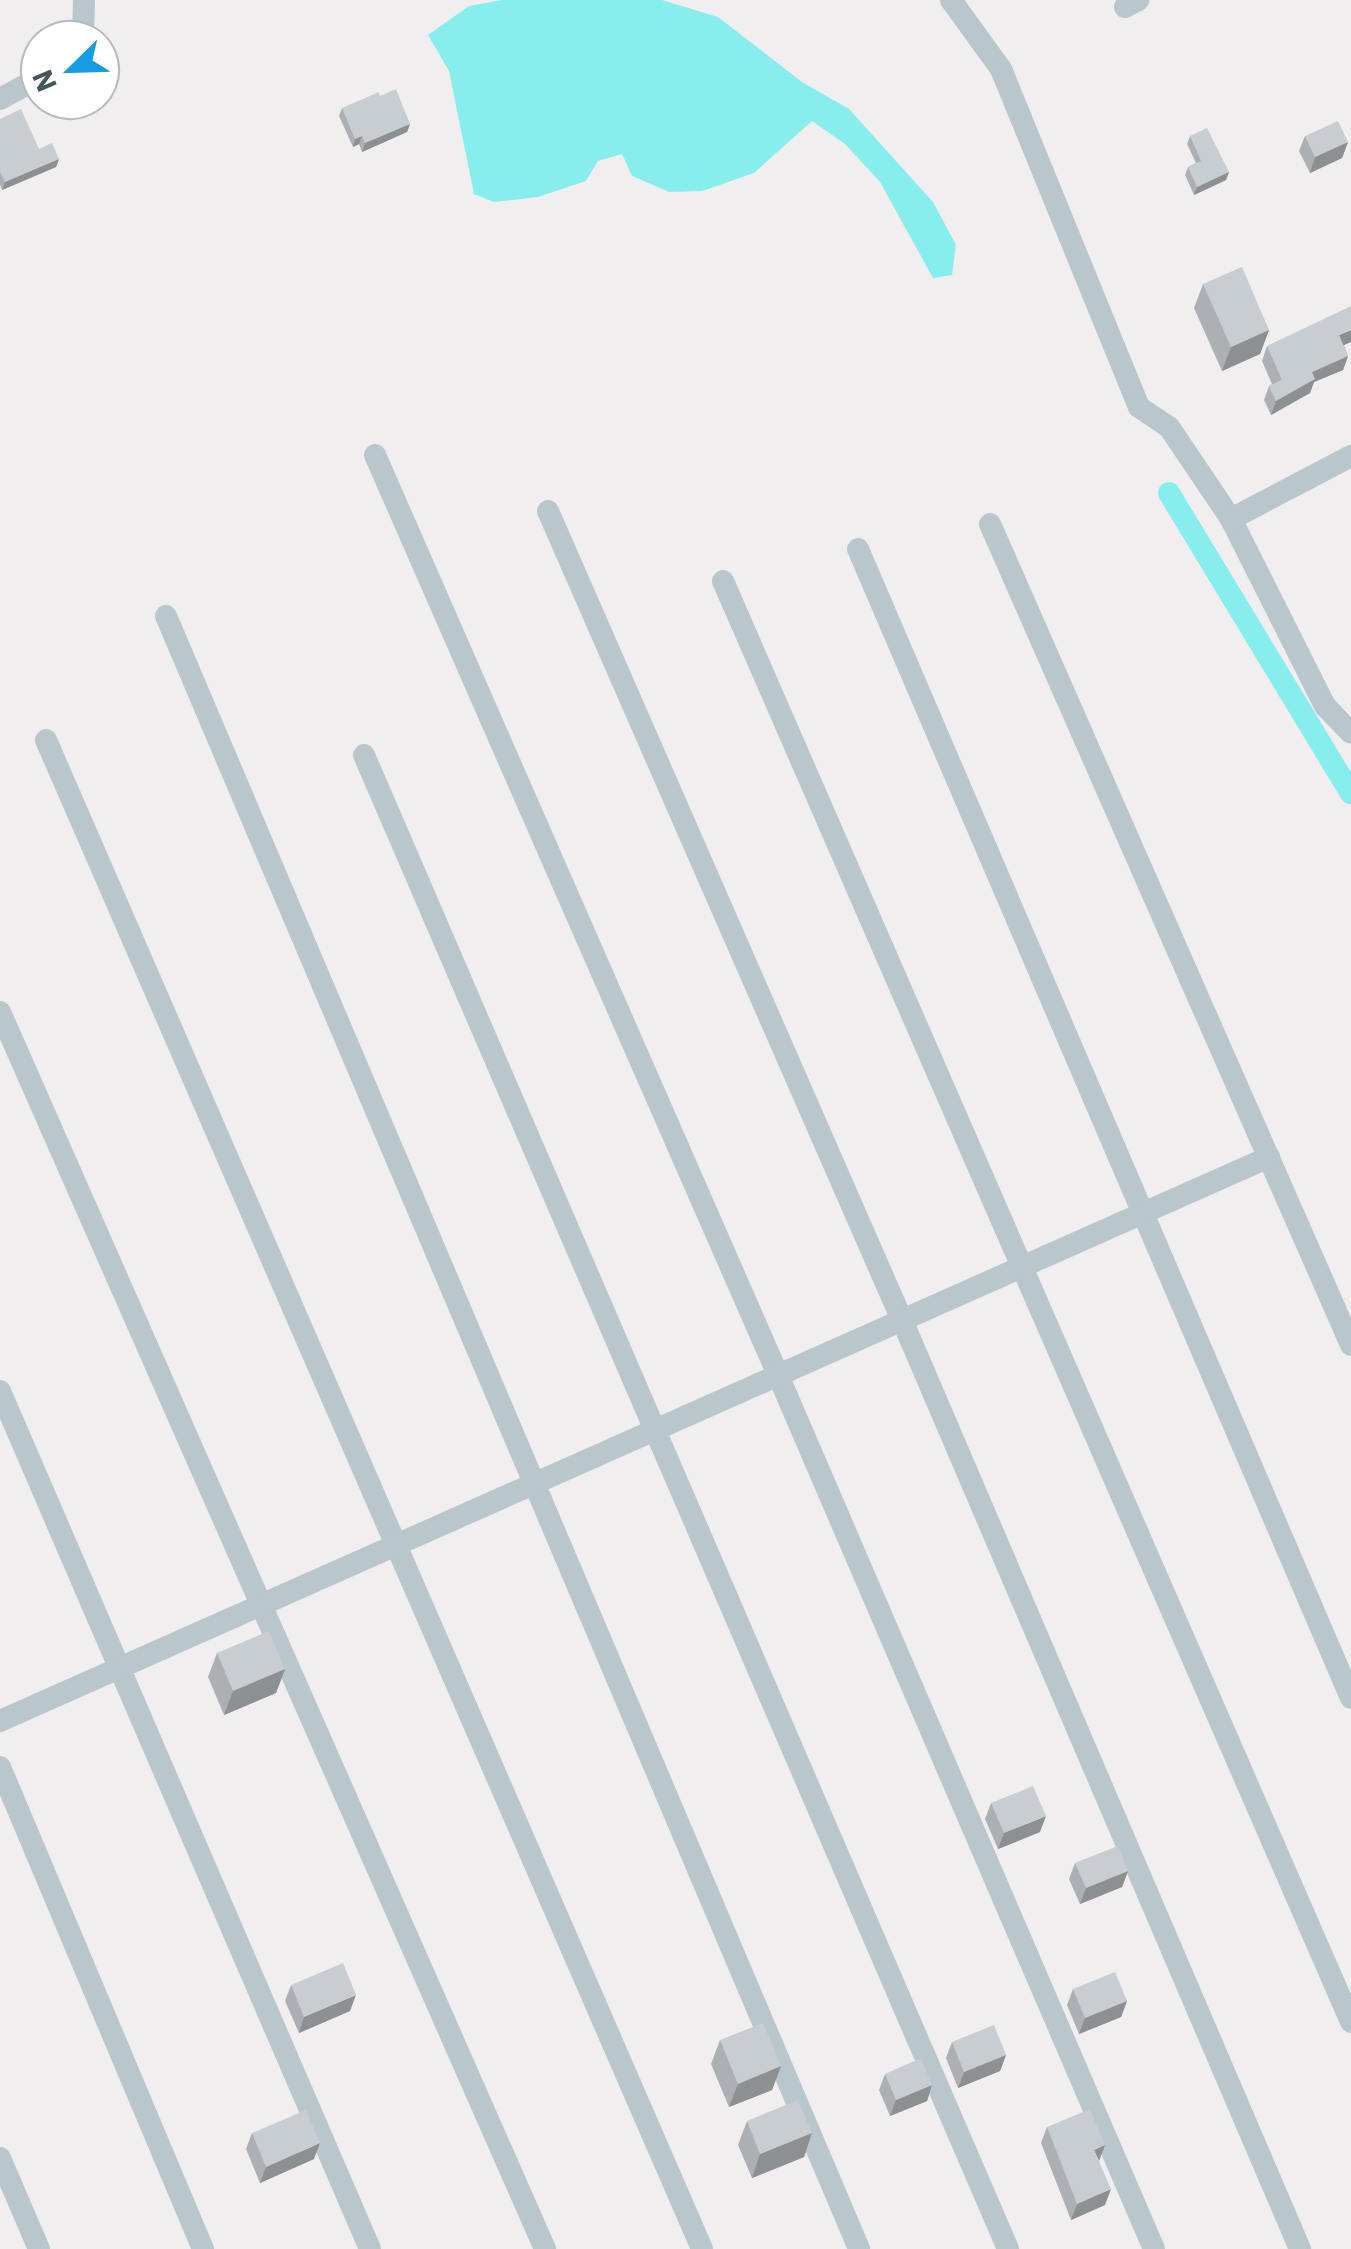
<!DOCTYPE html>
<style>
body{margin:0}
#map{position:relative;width:1351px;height:2249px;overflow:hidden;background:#f1eeef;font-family:"IBM Plex Sans",sans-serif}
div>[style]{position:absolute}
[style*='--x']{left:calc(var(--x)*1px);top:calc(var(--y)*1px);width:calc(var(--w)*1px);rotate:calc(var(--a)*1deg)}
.water>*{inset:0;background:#88eded}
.canal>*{height:22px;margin:-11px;padding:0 11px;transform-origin:11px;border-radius:11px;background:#88eded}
.minor>*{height:22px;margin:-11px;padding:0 11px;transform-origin:11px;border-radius:11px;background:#b9c6cc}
.wall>*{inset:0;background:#acb0b4}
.shaded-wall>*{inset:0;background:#8c9092}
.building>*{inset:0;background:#c8cdd1}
span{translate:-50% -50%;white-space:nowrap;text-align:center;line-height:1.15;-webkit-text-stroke:8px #fff;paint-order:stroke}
.north{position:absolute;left:20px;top:20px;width:100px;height:100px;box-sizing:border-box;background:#fff;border:2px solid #b5bbbe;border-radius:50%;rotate:247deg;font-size:28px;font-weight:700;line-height:40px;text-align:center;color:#46565c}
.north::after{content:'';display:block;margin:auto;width:35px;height:45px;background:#179be2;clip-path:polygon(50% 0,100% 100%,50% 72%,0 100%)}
</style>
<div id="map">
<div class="water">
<i style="clip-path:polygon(502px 0,662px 0,718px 17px,802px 82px,849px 109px,933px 202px,956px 245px,952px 275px,933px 278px,880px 182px,845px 144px,812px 121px,754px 173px,702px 191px,669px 192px,632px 176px,622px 154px,598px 161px,586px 181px,538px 197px,494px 202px,474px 194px,449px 71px,428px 35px,469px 6px)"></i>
</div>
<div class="canal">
<i style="--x:1169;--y:493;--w:351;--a:58.8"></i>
</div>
<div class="minor">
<i style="--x:951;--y:0;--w:85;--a:54.1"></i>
<i style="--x:1001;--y:69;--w:365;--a:67.8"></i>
<i style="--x:1139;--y:407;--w:36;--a:34"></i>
<i style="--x:1169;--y:427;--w:111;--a:56"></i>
<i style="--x:1231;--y:519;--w:209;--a:63.3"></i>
<i style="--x:1325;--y:706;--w:37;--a:46"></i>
<i style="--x:1125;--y:7;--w:15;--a:-28"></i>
<i style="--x:83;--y:40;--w:40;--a:-88.6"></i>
<i style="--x:0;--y:99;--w:46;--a:-28.8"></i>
<i style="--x:375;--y:455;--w:1004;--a:66.34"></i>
<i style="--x:778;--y:1375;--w:951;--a:66.72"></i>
<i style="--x:548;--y:511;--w:883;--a:66.37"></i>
<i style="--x:902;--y:1320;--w:1011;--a:66.81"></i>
<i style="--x:1231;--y:519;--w:136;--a:-27.7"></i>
<i style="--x:990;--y:524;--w:897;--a:66.26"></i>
<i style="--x:858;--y:549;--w:1250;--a:66.78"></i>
<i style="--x:723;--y:581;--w:1572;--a:66.45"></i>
<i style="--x:166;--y:616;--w:1774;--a:67"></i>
<i style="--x:46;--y:740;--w:1645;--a:66.5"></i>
<i style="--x:364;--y:755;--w:1627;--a:66.68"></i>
<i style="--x:0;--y:1012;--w:1352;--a:66.22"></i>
<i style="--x:0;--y:1391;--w:934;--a:66.67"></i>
<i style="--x:0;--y:1721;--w:1389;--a:-23.96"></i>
<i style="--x:0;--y:1767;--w:523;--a:67.16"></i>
<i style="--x:0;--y:2158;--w:99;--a:66.8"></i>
</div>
<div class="wall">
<i style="clip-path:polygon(342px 108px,410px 124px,407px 132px,362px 152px,359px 144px,353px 147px,339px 116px)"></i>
<i style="clip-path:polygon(0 119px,39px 149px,59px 159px,56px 167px,2px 190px,0 185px)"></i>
<i style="clip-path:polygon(1190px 136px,1229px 172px,1226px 180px,1194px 195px,1185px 175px,1188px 167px,1196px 163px,1187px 144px)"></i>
<i style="clip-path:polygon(1305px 136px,1348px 142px,1342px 158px,1310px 173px,1299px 151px)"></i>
<i style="clip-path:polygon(1203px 284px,1269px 330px,1260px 354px,1222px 371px,1194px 308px)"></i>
<i style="clip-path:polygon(1351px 342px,1344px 345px,1348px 356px,1343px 370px,1314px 382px,1310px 393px,1271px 415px,1264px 400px,1269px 386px,1272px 384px,1262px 361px,1267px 346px)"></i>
<i style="clip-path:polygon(217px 1653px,285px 1669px,276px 1693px,224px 1715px,208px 1677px)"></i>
<i style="clip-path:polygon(991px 1803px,1040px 1832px,998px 1849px,985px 1819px)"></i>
<i style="clip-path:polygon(1075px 1863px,1128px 1871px,1122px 1887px,1080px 1904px,1069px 1879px)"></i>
<i style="clip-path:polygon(291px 1985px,350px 2011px,299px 2033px,285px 2001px)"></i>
<i style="clip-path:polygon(1073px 1989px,1127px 2001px,1121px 2017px,1079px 2034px,1067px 2005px)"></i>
<i style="clip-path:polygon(720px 2040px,781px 2066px,772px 2090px,729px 2107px,711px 2064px)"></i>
<i style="clip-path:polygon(952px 2042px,1006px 2055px,1000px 2071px,958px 2088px,946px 2058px)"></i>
<i style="clip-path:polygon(885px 2074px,932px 2085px,927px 2101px,890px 2116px,879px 2090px)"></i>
<i style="clip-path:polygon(747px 2121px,812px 2133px,804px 2157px,752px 2178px,738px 2145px)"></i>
<i style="clip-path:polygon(1047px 2127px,1099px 2161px,1105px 2205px,1071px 2220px,1041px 2143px)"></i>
<i style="clip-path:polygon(252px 2133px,314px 2159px,260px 2183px,246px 2149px)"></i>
</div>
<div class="shaded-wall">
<i style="clip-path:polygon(410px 124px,407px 132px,362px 152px,365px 143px)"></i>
<i style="clip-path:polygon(362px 136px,359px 144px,353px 147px,355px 139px)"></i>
<i style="clip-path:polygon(1348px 142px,1342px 158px,1310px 173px,1315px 157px)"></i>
<i style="clip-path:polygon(59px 159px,56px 167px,2px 190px,5px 182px)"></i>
<i style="clip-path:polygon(1229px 172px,1226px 180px,1194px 195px,1197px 187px)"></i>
<i style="clip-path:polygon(1269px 330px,1260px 354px,1222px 371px,1231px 347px)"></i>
<i style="clip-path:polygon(1351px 330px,1351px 342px,1334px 349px,1339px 335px)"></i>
<i style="clip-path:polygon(1348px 356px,1343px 370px,1314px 382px,1310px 393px,1271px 415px,1276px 401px,1312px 372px)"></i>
<i style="clip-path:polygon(285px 1669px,276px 1693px,224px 1715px,233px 1691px)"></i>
<i style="clip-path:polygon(1046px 1816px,1040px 1832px,998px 1849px,1004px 1833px)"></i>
<i style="clip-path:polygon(1128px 1871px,1122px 1887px,1080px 1904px,1086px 1888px)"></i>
<i style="clip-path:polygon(356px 1995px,350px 2011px,299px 2033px,304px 2017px)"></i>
<i style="clip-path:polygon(1127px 2001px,1121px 2017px,1079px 2034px,1085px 2018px)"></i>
<i style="clip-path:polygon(1006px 2055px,1000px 2071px,958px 2088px,964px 2072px)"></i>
<i style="clip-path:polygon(781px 2066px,772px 2090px,729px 2107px,738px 2084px)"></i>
<i style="clip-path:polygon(932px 2085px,927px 2101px,890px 2116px,896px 2100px)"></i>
<i style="clip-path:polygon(812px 2133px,804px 2157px,752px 2178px,760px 2154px)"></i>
<i style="clip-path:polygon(320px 2143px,314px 2159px,260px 2183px,266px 2167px)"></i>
<i style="clip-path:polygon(1105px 2145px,1099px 2161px,1094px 2150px)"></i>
<i style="clip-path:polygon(1111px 2189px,1105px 2205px,1071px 2220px,1077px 2204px)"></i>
</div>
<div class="building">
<i style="clip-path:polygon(396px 89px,410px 124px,365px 143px,362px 136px,355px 139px,342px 108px,379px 92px,380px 96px)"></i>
<i style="clip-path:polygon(21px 109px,39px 149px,52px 143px,59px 159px,5px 182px,0 172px,0 119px)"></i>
<i style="clip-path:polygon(1338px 121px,1348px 142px,1315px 157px,1305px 136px)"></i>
<i style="clip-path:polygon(1207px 128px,1229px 172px,1197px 187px,1188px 167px,1201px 161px,1190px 136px)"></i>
<i style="clip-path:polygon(1242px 267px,1269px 330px,1231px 347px,1203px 284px)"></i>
<i style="clip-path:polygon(1351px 306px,1351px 330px,1339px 335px,1348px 356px,1312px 372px,1315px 379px,1276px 401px,1269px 386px,1282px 380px,1267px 346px)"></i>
<i style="clip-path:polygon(269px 1631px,285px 1669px,233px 1691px,217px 1653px)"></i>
<i style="clip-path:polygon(1033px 1786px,1046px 1816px,1004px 1833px,991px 1803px)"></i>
<i style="clip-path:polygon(1118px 1846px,1128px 1871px,1086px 1888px,1075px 1863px)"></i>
<i style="clip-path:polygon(343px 1963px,356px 1995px,304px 2017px,291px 1985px)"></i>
<i style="clip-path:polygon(1115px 1972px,1127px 2001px,1085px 2018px,1073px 1989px)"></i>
<i style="clip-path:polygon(763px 2023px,781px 2066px,738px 2084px,720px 2040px)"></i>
<i style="clip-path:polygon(994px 2025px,1006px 2055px,964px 2072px,952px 2042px)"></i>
<i style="clip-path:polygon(921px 2058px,932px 2085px,896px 2100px,885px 2074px)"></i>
<i style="clip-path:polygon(798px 2100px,812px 2133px,760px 2154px,747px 2121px)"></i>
<i style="clip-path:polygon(1090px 2109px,1105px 2145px,1094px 2150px,1111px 2189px,1077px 2204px,1047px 2127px)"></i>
<i style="clip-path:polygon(306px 2110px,320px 2143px,266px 2167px,252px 2133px)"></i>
</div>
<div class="north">N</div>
</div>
